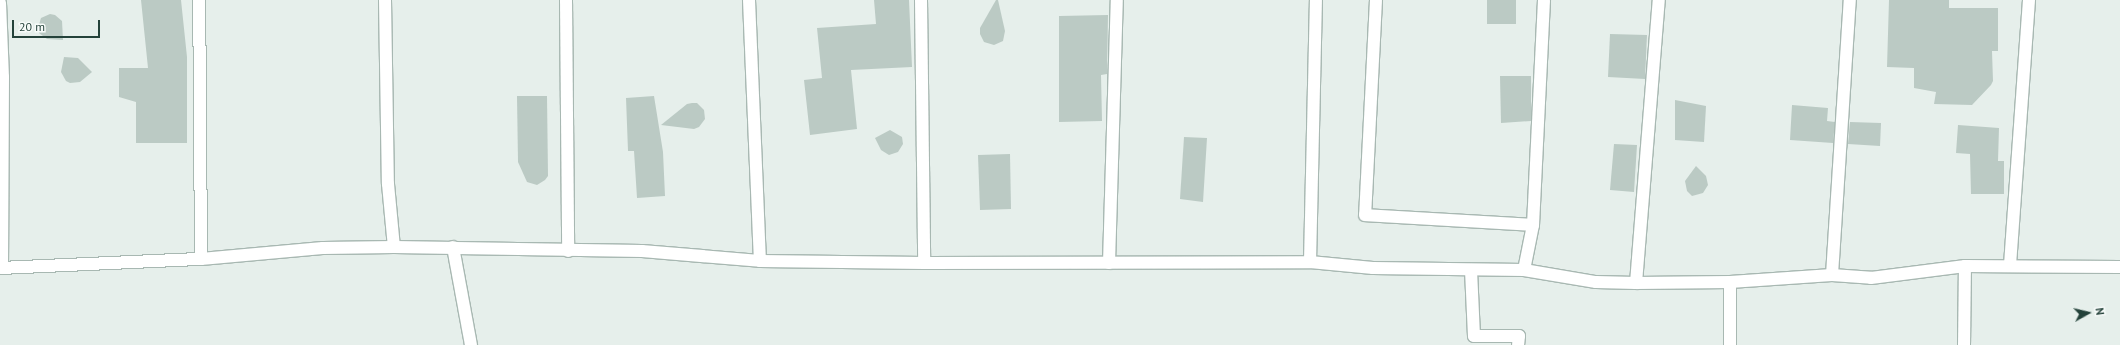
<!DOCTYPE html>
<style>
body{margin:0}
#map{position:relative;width:2120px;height:345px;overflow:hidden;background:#e6efeb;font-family:"PT Sans",sans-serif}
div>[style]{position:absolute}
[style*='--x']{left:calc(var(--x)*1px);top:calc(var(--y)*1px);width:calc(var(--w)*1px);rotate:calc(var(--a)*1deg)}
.building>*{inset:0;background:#bbcac4}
.roads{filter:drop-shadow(1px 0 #a8b8b2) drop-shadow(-1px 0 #a8b8b2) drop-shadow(0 1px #a8b8b2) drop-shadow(0 -1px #a8b8b2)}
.street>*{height:12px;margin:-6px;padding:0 6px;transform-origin:6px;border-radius:6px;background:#fff}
span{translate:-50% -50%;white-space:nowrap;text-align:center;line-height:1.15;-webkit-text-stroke:3px #f7fbf9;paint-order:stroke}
.north{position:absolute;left:2068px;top:293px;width:40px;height:40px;-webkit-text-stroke:3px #f7fbf9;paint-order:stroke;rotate:82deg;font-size:11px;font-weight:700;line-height:16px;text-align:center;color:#24423a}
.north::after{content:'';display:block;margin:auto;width:14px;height:18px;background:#24423a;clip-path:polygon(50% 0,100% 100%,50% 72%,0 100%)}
.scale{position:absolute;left:12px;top:20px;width:88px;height:18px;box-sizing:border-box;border:2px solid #24423a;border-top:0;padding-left:5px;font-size:12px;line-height:14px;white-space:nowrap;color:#24423a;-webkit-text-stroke:3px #f7fbf9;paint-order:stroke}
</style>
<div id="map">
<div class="building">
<i style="clip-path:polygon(141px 0,181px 0,187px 57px,187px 143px,136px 143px,136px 102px,119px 97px,119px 68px,148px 68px)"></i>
<i style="clip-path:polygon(874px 0,909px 0,912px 67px,851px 70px,857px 129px,810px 135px,804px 80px,822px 78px,817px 28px,876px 24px)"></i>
<i style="clip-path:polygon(996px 0,998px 0,1005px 31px,1003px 41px,994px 45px,984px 42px,980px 34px,980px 28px)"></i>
<i style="clip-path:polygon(1487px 0,1516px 0,1516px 24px,1487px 24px)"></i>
<i style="clip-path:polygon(1889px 0,1949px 0,1949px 8px,1998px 8px,1998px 51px,1992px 51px,1993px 81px,1991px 85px,1972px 105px,1934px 104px,1936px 92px,1914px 88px,1914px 68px,1887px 67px)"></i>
<i style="clip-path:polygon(50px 14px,55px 15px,62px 21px,63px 40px,47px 39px,39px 33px,38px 28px,41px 18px)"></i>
<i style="clip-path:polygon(1108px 15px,1107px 74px,1101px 75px,1102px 121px,1059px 122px,1059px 16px)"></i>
<i style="clip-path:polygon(1610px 34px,1647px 35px,1645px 79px,1608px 77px)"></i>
<i style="clip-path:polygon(64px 57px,78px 58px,92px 72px,80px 82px,70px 83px,66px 81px,61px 72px)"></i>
<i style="clip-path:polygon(1500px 76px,1531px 76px,1531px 121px,1501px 123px)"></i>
<i style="clip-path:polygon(517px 96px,547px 96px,548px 176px,545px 180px,537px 185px,527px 182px,518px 162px)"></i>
<i style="clip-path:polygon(654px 96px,663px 152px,665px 196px,637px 198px,634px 151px,628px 151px,626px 98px)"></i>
<i style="clip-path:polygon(1675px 100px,1706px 106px,1704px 142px,1675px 140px)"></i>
<i style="clip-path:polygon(692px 103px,697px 103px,704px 110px,705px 119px,699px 127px,694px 129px,661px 125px,687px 104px)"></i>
<i style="clip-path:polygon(1792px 105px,1828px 108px,1827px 121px,1835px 122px,1833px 143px,1790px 140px)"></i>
<i style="clip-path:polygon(1850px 122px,1881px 123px,1880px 146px,1848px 144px)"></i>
<i style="clip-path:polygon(1958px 125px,1999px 128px,1998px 161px,2004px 161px,2004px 194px,1971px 194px,1970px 154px,1956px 153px)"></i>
<i style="clip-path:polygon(890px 130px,902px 137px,903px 144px,898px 152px,889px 155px,881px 150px,875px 138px)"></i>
<i style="clip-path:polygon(1184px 137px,1207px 138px,1203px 202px,1180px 199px)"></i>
<i style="clip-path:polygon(1614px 144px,1637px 145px,1634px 192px,1610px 190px)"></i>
<i style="clip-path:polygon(1010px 154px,1011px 209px,980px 210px,978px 155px)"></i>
<i style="clip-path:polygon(1696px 166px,1706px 176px,1708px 185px,1703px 193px,1692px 196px,1687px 191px,1685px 181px)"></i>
</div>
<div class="roads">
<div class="street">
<i style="--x:385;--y:0;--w:184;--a:89.1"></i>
<i style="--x:388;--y:184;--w:63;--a:84.6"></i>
<i style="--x:394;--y:247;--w:248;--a:0.9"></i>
<i style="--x:642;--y:251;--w:118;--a:4.8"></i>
<i style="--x:760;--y:261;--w:164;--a:0.7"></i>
<i style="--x:924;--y:263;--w:386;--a:-0.1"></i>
<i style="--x:1310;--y:262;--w:63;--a:5.4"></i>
<i style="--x:1373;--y:268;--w:151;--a:0.8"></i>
<i style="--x:1524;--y:270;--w:73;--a:9.5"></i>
<i style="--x:1596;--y:282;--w:40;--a:1.4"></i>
<i style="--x:1636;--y:283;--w:94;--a:-0.6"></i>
<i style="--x:1730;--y:282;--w:102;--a:-3.9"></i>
<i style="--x:1832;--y:275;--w:39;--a:4"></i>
<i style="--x:1871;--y:278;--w:95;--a:-7.3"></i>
<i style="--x:1965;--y:266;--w:155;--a:0.4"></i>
<i style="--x:566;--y:0;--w:251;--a:89.5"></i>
<i style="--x:749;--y:0;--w:261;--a:87.6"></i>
<i style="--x:921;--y:0;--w:263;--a:89.3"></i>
<i style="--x:1376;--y:0;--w:215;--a:92.9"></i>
<i style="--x:1365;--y:215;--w:168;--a:3.4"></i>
<i style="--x:0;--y:3;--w:74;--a:87.7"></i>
<i style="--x:3;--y:77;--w:190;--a:90.3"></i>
<i style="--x:453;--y:247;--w:100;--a:79.6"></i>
<i style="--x:201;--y:259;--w:122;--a:-5.2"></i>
<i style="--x:323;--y:248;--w:71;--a:-0.8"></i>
<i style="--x:1310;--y:262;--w:262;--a:-88.7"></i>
<i style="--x:1109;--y:263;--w:263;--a:-88.3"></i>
<i style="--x:2010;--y:265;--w:266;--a:-85.9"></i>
<i style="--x:0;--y:268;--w:201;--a:-2.6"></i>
<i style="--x:201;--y:259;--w:259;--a:-90.4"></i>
<i style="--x:1471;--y:270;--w:66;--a:87.4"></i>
<i style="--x:1474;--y:336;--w:45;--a:0"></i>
<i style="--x:1519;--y:336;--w:9;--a:96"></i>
<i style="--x:1524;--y:270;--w:46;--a:-78.7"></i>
<i style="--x:1533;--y:225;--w:225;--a:-87.2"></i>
<i style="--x:1832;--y:275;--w:276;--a:-86.3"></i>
<i style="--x:1636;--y:283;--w:284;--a:-85.4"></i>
<i style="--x:1730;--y:345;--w:63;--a:-90"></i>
<i style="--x:1964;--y:345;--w:79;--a:-89.3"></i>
</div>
</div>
<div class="north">N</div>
<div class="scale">20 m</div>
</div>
